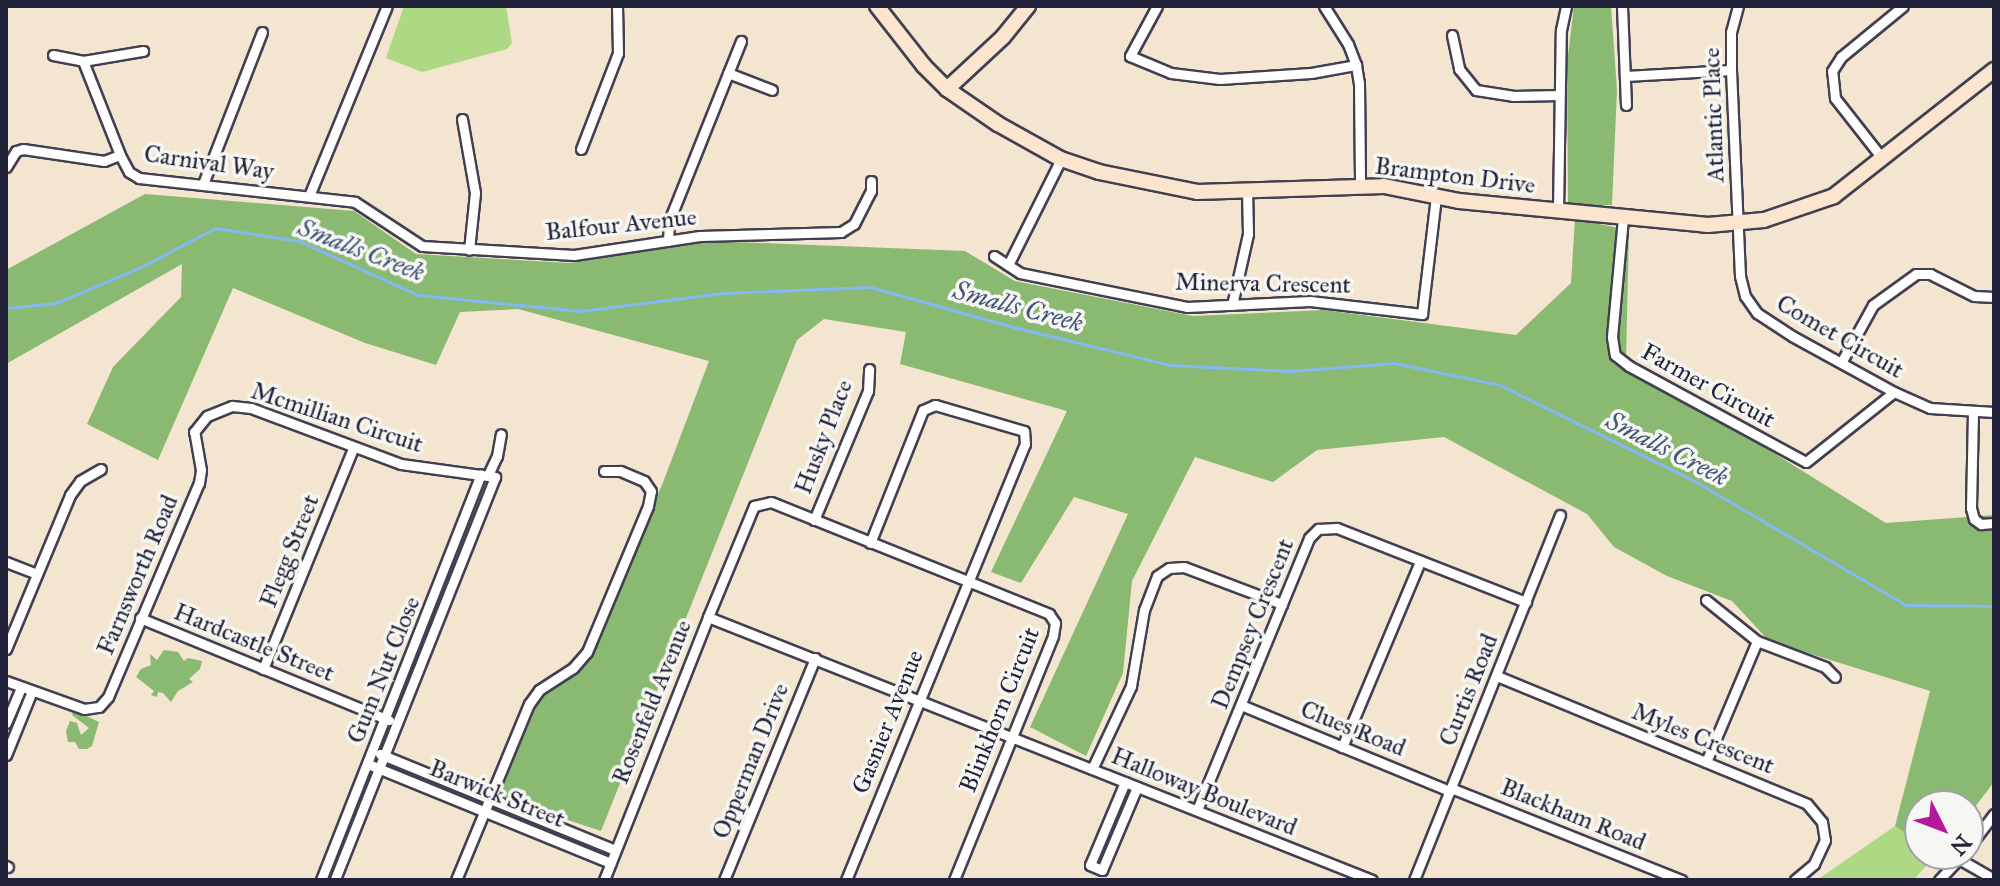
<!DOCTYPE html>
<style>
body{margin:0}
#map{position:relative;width:2000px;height:886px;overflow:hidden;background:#f4e5d0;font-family:"IM FELL Great Primer",serif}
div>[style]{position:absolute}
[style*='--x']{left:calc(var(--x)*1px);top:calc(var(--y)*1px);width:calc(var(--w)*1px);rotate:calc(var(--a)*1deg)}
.green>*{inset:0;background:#add985}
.forest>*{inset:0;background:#8ab972}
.stream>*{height:3px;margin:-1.5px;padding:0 1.5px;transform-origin:1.5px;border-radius:1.5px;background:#84b8f2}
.roads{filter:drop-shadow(2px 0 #423f51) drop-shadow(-2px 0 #423f51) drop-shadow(0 2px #423f51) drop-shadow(0 -2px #423f51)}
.street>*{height:9px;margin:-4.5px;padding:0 4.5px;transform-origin:4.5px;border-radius:4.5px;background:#fff}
.secondary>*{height:14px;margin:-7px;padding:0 7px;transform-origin:7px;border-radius:7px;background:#fbe5cf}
span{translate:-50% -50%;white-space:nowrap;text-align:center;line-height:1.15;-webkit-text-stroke:7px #f6f6f2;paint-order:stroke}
.street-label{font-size:24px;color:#22223b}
.water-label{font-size:26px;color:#44567b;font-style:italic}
.frame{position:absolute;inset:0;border:8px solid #22223b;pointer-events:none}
.north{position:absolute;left:1904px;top:790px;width:80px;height:80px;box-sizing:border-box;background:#f6f6f2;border:2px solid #a1a1a9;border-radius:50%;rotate:132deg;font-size:22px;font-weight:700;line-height:32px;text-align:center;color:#22223b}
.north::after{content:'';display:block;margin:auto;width:28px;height:36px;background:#b5179e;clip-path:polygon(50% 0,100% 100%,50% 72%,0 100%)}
</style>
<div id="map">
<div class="green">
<i style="clip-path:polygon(404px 6px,506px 6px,512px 43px,507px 49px,422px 72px,386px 58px)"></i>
<i style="clip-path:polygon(1895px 826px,1920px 843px,1920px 854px,1937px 855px,1913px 880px,1817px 880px)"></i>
</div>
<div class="forest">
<i style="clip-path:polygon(1574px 6px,1611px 6px,1617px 90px,1612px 205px,1568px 205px,1567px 64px)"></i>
<i style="clip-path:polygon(145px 194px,354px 211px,416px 254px,569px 263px,709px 241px,965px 251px,1015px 281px,1193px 316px,1324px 310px,1516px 335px,1571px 283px,1575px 219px,1629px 230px,1626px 361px,1886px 523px,1994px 515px,1994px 782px,1968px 816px,1968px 806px,1920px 806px,1920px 843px,1895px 826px,1930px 691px,1769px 641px,1732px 601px,1667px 576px,1614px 547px,1587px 514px,1444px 437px,1317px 450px,1273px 482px,1195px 457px,1132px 581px,1123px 673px,1086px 756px,1030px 727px,1128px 514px,1074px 497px,1021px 583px,991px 572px,1067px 411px,900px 364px,906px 332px,824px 319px,797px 340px,601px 831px,498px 797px,539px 700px,578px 672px,662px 485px,709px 361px,518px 309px,460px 312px,436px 365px,365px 343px,233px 288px,158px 460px,87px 424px,113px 367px,181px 297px,182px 264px,6px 364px,6px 270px)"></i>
<i style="clip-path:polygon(164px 650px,178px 652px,184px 661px,188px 658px,202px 661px,200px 669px,189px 679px,193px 682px,178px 691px,171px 702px,163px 693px,158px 692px,157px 697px,151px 695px,154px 691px,136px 677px,141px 669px,151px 665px,150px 654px,157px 660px)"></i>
<i style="clip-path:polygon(74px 710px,99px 722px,92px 746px,87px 749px,79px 749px,75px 742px,68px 742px,66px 731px,70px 721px,77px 723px,81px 735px,89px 728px,72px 715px)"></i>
</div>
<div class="stream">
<i style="--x:6;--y:308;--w:50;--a:-5.7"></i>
<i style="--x:56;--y:303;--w:95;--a:-23"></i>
<i style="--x:143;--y:266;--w:81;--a:-27.8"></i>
<i style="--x:215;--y:228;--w:85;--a:8.8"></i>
<i style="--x:299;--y:241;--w:131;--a:24.4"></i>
<i style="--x:418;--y:295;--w:163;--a:5.6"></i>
<i style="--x:580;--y:311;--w:144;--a:-7.2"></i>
<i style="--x:723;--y:293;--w:147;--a:-2.3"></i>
<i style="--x:870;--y:287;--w:148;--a:15.6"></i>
<i style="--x:1013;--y:327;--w:162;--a:13.6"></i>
<i style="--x:1170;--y:365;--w:121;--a:2.8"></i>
<i style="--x:1291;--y:371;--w:103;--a:-4.4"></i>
<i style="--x:1394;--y:363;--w:108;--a:11.7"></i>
<i style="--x:1500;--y:385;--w:221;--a:26.3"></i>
<i style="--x:1698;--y:483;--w:241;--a:30.4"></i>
<i style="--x:1906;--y:605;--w:88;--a:0.7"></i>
</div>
<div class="roads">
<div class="street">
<i style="--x:1157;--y:6;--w:57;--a:118.4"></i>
<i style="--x:1130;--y:56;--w:44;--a:22.5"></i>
<i style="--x:1171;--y:73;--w:49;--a:7"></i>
<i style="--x:1220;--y:79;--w:91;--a:-3.8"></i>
<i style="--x:1311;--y:73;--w:46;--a:-10.1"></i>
<i style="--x:1324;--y:6;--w:45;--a:57.7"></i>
<i style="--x:1348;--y:44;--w:22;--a:69"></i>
<i style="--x:1356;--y:65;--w:18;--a:81"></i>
<i style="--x:1359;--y:83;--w:103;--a:89.4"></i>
<i style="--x:1622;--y:6;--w:99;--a:87.7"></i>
<i style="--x:1738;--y:6;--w:27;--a:105"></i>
<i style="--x:1731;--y:32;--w:38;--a:90"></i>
<i style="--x:1731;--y:70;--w:206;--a:87.5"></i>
<i style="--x:1740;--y:276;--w:21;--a:76"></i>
<i style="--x:1745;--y:296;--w:21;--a:55"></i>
<i style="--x:1757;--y:313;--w:42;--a:33.3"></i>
<i style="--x:1792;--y:336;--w:116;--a:28.8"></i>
<i style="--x:1894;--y:392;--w:39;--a:24"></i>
<i style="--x:1930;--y:408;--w:64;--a:3.6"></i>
<i style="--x:1452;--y:35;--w:35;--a:78"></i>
<i style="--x:1459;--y:69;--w:27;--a:51"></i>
<i style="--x:1476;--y:90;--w:37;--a:9"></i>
<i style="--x:1513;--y:96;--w:46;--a:-1.2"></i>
<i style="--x:53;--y:55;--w:31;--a:11"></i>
<i style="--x:83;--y:61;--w:61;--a:-9.5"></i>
<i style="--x:83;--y:61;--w:101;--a:68.5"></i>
<i style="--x:120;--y:155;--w:19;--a:62"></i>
<i style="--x:129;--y:172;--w:12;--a:31"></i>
<i style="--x:139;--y:178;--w:217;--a:6.3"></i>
<i style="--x:355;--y:202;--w:80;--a:33.3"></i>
<i style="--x:422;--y:246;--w:152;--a:3.4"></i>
<i style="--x:574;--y:255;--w:127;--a:-8.6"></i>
<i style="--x:700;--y:236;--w:141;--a:-1.6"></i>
<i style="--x:841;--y:232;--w:15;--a:-32"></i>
<i style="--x:854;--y:224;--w:37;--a:-63"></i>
<i style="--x:871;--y:191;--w:10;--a:-90"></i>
<i style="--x:728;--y:73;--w:47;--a:21.1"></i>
<i style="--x:1626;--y:76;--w:105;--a:-3.3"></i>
<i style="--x:462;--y:119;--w:75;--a:80"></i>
<i style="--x:475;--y:193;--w:57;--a:96"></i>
<i style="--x:581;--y:149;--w:103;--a:-68.9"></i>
<i style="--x:618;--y:53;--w:47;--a:-91.2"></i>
<i style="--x:1882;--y:158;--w:76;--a:-128.1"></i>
<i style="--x:1835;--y:98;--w:27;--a:-96"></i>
<i style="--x:1832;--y:71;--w:17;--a:-57"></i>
<i style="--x:1841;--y:57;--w:80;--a:-39.4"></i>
<i style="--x:6;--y:167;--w:19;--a:-58"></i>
<i style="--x:16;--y:151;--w:7;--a:-16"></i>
<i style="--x:23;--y:149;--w:82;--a:8.4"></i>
<i style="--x:104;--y:161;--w:17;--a:-21"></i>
<i style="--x:203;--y:184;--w:163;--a:-68.8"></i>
<i style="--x:309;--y:196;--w:205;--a:-67.7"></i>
<i style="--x:1558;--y:211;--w:181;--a:-89.1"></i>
<i style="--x:1561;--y:30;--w:25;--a:-78"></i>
<i style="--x:1623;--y:218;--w:120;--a:95.3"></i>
<i style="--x:1612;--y:337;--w:18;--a:81"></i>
<i style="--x:1615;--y:355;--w:18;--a:38"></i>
<i style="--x:1629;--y:366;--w:201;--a:28.5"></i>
<i style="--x:1806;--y:462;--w:112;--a:-38.5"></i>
<i style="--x:668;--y:241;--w:20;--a:-87"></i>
<i style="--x:669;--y:221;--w:194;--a:-68.2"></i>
<i style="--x:994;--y:256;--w:31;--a:33"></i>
<i style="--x:1020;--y:273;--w:170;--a:11.5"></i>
<i style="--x:1187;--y:307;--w:123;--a:-2.8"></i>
<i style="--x:1310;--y:301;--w:113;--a:6.6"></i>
<i style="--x:1422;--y:314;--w:118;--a:-83.2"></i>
<i style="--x:1008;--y:265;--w:119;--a:-63.4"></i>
<i style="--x:1232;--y:305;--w:73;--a:-77.3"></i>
<i style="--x:1248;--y:234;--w:45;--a:-91.3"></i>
<i style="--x:1842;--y:361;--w:64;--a:-61"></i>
<i style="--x:1873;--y:305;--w:53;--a:-35.8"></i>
<i style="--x:1916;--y:274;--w:14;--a:0"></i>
<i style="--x:1930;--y:274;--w:49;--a:26.6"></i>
<i style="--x:1974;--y:296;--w:20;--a:3"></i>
<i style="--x:1973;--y:412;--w:96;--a:91.2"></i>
<i style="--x:1971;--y:508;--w:11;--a:75"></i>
<i style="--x:1974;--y:519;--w:9;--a:36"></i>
<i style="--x:1981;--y:524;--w:13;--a:-4"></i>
<i style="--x:488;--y:475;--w:21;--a:-65"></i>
<i style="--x:497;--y:456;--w:22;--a:-80"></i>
<i style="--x:814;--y:520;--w:140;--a:-67.3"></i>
<i style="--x:868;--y:391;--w:22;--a:-87"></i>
<i style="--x:6;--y:562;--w:33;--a:21"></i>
<i style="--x:1706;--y:600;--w:65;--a:38.8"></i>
<i style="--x:1757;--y:641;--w:73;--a:20.9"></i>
<i style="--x:1825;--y:667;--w:14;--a:45"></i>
<i style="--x:708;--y:617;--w:120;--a:-67.5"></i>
<i style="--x:754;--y:506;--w:17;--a:-13"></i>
<i style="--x:771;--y:502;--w:300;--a:21.9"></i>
<i style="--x:1049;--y:614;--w:11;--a:56"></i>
<i style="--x:1055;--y:623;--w:13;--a:99"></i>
<i style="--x:1053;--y:636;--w:263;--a:112.1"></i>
<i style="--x:140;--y:618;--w:269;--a:22.3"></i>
<i style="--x:6;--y:649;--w:167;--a:-67.4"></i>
<i style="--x:70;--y:495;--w:17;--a:-54"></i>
<i style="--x:80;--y:481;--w:24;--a:-30"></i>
<i style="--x:263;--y:669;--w:239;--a:-67.8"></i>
<i style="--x:1497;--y:676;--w:335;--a:22.4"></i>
<i style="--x:1807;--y:804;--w:23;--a:50"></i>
<i style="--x:1822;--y:822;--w:18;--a:81"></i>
<i style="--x:1825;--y:840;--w:26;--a:115"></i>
<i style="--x:1814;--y:864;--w:25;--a:140"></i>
<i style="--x:6;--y:681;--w:83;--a:19.7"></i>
<i style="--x:84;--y:709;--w:15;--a:-8"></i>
<i style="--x:99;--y:707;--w:13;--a:-48"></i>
<i style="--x:108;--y:697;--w:233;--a:-67"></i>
<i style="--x:199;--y:483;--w:13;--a:-81"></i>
<i style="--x:201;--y:470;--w:39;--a:-100"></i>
<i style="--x:194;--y:432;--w:21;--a:-51"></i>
<i style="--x:207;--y:416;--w:27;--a:-22"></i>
<i style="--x:232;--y:406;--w:19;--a:6"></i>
<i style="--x:251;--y:408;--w:160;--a:20.5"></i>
<i style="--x:401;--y:464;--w:95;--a:7.9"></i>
<i style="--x:495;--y:477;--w:434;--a:111.7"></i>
<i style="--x:1241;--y:705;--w:226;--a:22.4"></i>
<i style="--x:6;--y:723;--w:39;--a:-67"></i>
<i style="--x:1342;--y:747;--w:202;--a:-67.2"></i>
<i style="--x:380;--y:754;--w:254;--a:22.2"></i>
<i style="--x:6;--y:755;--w:69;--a:-67.9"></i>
<i style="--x:1706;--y:762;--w:131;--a:-67.1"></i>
<i style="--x:368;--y:764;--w:262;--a:22.2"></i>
<i style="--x:1092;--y:769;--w:92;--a:-64.8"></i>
<i style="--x:1131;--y:686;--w:77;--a:-80.3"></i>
<i style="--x:1144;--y:610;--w:36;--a:-69"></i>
<i style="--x:1157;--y:576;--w:14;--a:-34"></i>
<i style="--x:1169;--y:568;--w:15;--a:-4"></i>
<i style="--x:1184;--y:567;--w:105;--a:20.7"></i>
<i style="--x:1125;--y:782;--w:90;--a:112.9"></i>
<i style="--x:1090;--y:865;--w:13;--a:23"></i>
<i style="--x:1102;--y:870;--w:90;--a:-67.1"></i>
<i style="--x:1451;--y:788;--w:248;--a:21.8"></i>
<i style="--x:1197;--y:810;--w:294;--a:-67.6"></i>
<i style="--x:1309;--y:538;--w:13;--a:-45"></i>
<i style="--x:1318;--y:529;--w:19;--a:-3"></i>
<i style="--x:1337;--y:528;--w:203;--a:21.4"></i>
<i style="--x:1968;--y:848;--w:43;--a:-52.6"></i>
<i style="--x:1959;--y:859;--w:40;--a:29.7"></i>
<i style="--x:6;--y:866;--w:2;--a:27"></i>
<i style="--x:321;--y:880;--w:436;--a:-68.5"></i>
<i style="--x:456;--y:880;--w:191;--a:-67.5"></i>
<i style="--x:529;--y:704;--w:17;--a:-54"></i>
<i style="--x:539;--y:690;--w:40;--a:-32.9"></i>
<i style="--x:573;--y:668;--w:21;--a:-49"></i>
<i style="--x:587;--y:652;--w:158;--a:-67.3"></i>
<i style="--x:648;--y:506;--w:15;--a:-79"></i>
<i style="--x:651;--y:491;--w:12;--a:-125"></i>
<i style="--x:644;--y:481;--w:26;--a:-157"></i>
<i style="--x:620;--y:471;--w:16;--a:180"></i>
<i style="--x:604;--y:880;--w:283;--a:-68.4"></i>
<i style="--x:708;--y:617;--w:714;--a:21.61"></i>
<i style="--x:724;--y:880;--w:240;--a:-67.7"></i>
<i style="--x:846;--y:880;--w:471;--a:-67.7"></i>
<i style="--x:1025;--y:444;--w:13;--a:-94"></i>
<i style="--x:1024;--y:431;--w:93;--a:-163.7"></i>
<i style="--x:935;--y:405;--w:13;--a:157"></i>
<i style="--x:923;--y:410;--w:143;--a:111.7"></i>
<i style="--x:1414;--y:880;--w:393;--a:-68.2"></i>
<i style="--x:1939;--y:880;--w:35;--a:-47"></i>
</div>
<div class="secondary">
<i style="--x:877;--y:6;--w:76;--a:51.9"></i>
<i style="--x:924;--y:66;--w:33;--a:45"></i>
<i style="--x:947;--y:89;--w:62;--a:34.5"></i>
<i style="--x:998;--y:124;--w:72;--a:29.1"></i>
<i style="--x:1061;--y:159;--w:40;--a:18.9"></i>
<i style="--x:1099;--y:172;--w:100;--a:11.5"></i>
<i style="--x:1197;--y:192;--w:187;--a:-1.8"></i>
<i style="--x:1384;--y:186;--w:76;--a:11.3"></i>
<i style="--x:1459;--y:201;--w:250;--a:5.5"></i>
<i style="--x:1708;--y:225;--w:56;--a:-5.1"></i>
<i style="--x:1764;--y:220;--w:74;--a:-18.9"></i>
<i style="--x:1834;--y:196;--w:204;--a:-38.2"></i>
<i style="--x:947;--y:89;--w:76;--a:-42.9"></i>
<i style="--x:1003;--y:37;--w:40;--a:-51"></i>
</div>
</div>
<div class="street-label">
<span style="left:1714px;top:115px;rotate:-92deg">Atlantic Place</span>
<span style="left:209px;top:163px;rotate:8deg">Carnival Way</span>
<span style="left:1455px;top:176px;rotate:7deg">Brampton Drive</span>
<span style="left:621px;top:225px;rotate:-6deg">Balfour Avenue</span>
<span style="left:1263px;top:284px;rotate:1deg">Minerva Crescent</span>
<span style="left:1840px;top:337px;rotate:30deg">Comet Circuit</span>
<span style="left:1708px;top:386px;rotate:29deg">Farmer Circuit</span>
<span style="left:337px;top:418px;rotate:18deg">Mcmillian Circuit</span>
<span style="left:824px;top:437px;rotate:-69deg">Husky Place</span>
<span style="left:290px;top:551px;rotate:-68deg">Flegg Street</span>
<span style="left:138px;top:575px;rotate:-67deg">Farnsworth Road</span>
<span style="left:1253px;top:624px;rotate:-68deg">Dempsey Crescent</span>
<span style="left:254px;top:643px;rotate:22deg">Hardcastle Street</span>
<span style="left:384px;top:670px;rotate:-68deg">Gum Nut Close</span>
<span style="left:1469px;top:690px;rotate:-68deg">Curtis Road</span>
<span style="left:652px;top:702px;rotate:-68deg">Rosenfeld Avenue</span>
<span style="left:1000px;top:710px;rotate:-68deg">Blinkhorn Circuit</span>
<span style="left:888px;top:722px;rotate:-68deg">Gasnier Avenue</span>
<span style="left:1353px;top:729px;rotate:22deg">Clues Road</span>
<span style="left:1703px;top:739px;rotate:22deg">Myles Crescent</span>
<span style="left:751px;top:761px;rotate:-68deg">Opperman Drive</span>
<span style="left:1204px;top:792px;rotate:22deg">Halloway Boulevard</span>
<span style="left:497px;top:794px;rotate:22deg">Barwick Street</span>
<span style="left:1573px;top:815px;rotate:22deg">Blackham Road</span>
</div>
<div class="water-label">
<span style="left:361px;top:250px;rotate:21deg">Smalls Creek</span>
<span style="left:1018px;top:307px;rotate:15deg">Smalls Creek</span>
<span style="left:1667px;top:449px;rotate:27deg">Smalls Creek</span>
</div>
<div class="frame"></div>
<div class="north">N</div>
</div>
